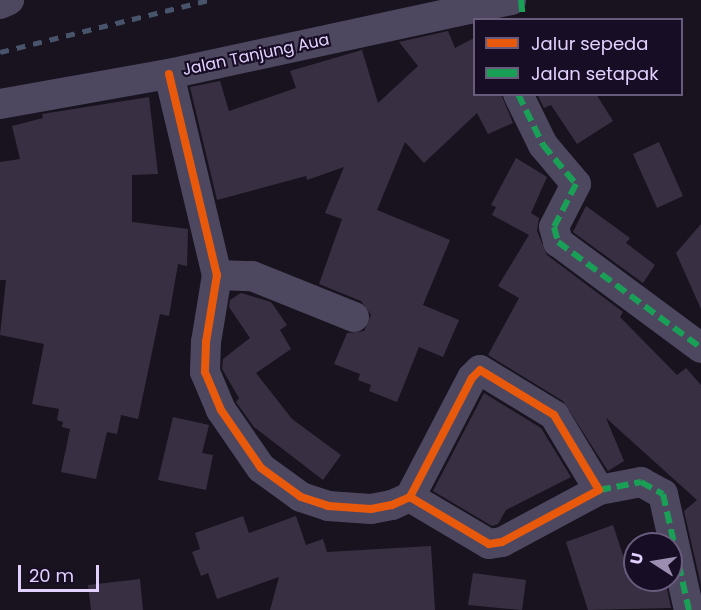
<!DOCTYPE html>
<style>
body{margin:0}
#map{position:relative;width:701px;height:610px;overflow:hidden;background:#18131f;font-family:Poppins,sans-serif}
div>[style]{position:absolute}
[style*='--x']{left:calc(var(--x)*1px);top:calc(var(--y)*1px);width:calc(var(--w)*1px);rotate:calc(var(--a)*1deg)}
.building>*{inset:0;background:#383042}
.minor>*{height:30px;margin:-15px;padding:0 15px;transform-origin:15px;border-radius:15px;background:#4e4760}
.rail>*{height:4.5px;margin-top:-2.25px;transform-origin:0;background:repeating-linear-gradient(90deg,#48546c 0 9px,transparent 0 17px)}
.quiet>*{height:6px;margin-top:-3px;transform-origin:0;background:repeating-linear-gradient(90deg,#1a9f57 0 12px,transparent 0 18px)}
.cycleway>*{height:8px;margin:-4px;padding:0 4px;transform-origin:4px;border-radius:4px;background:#e8590c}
span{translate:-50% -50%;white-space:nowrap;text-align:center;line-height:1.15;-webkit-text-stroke:4.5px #170d25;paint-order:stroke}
.street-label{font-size:16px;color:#e2d1ff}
.legend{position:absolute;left:473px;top:18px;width:210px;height:78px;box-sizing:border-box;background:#170d25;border:2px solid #685b7c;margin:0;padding:8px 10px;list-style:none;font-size:18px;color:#e2d1ff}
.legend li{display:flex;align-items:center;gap:12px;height:30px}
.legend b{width:30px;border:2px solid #685b7c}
.north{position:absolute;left:623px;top:532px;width:60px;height:60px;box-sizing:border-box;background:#170d25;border:2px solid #685b7c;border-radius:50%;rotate:282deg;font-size:16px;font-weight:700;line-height:24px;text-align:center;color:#e2d1ff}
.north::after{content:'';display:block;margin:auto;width:21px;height:27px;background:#9b8eb1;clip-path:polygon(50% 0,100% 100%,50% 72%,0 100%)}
.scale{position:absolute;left:18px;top:565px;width:81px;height:27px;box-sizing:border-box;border:3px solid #e2d1ff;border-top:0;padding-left:8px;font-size:18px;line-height:21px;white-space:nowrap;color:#e2d1ff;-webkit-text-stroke:4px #170d25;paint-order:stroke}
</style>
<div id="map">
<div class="building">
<i style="clip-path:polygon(448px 31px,455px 48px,474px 38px,474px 94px,501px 94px,513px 123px,488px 134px,477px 113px,424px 163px,405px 142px,377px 210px,450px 240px,423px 305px,459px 320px,443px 357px,419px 347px,397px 402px,369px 391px,371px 385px,358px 380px,360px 374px,334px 364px,347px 333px,364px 331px,371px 315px,361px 301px,319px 284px,342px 219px,325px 213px,344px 167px,307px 180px,306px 176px,217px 200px,190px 87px,220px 81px,229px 111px,296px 88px,290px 71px,362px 50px,378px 103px,418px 66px,399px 42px)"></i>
<i style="clip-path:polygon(537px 94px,596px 94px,613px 121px,577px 144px,551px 105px,544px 108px)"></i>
<i style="clip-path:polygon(149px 97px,158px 174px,132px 175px,132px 222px,188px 229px,187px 266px,178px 264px,169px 316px,160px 314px,138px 419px,121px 415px,117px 434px,107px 432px,96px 479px,61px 472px,70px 429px,62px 427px,63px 422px,57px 420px,59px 409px,32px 404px,44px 344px,0 335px,6px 280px,0 280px,0 162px,20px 159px,12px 126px,43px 118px,42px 114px)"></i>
<i style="clip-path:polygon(659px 142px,683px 196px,657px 208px,633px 154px)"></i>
<i style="clip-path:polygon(516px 158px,547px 177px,531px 213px,539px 218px,537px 231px,547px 255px,623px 312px,620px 317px,677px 375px,686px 368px,701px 385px,701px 585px,684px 511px,697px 500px,606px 418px,624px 461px,608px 471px,563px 401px,488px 355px,519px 298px,498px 286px,529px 235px,492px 215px,496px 207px,491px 205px)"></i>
<i style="clip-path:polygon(586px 206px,630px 238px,626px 243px,655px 265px,643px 283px,573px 232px)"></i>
<i style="clip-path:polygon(701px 224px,701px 309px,676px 253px)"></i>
<i style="clip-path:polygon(241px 293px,271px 302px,287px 325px,280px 330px,291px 349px,256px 373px,292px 419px,341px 455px,323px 480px,254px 427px,236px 402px,239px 398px,222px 369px,223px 359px,250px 338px,229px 307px,230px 300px)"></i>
<i style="clip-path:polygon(484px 393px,541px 428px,571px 477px,506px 510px,498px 524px,492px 526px,433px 491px)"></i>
<i style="clip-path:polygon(173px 417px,209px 425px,202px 453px,213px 455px,206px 490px,158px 480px)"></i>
<i style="clip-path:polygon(243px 516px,249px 533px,296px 516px,306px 545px,323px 539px,327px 552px,431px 546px,435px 610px,270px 610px,279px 577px,217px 599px,208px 573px,201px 576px,192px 552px,200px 549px,195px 533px)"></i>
<i style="clip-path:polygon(613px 525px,626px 564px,635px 560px,635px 580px,665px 580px,671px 608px,588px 610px,566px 542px)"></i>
<i style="clip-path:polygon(473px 573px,526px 580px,522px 610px,468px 605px)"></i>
<i style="clip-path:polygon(140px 579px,143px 610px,91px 610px,88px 585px)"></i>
</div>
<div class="minor">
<i style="--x:0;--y:4;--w:10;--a:-24"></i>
<i style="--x:169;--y:74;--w:207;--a:76.6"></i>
<i style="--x:217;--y:275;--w:68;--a:99.3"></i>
<i style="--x:206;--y:342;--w:30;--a:92"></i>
<i style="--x:205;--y:372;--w:41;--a:67.2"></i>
<i style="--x:221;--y:410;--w:70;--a:55.4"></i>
<i style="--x:261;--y:468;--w:49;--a:35.9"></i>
<i style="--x:301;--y:497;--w:28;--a:18"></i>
<i style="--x:328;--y:506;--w:43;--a:4"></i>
<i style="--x:371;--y:509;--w:21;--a:-11"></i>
<i style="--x:392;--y:505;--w:20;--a:-24"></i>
<i style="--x:410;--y:497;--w:134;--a:-62.5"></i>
<i style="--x:472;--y:378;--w:11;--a:-45"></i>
<i style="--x:480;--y:370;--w:87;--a:31.3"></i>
<i style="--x:554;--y:415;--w:87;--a:59"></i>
<i style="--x:599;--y:490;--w:110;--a:151.8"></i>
<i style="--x:502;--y:542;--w:13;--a:171"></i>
<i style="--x:489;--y:544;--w:92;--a:-149.3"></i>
<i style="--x:518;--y:94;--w:57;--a:63.9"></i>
<i style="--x:543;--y:145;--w:51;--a:49.8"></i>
<i style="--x:576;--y:184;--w:48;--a:117.1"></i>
<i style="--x:554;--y:227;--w:16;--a:75"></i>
<i style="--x:558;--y:242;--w:178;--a:36.5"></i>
<i style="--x:0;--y:104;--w:172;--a:-10.1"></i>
<i style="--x:169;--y:74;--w:350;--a:-12.2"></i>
<i style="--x:217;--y:275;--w:35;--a:2"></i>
<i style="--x:252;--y:276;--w:110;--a:21.9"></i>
<i style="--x:599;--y:490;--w:43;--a:-10.8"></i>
<i style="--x:641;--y:482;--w:25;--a:29"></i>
<i style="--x:663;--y:494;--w:119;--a:77.4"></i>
</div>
<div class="rail">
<i style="--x:0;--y:52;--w:215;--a:-14"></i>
</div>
<div class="quiet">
<i style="--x:521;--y:0;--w:20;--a:84"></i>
<i style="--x:518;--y:94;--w:57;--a:63.9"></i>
<i style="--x:543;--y:145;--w:51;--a:49.8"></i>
<i style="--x:576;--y:184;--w:48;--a:117.1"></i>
<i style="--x:554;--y:227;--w:16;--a:75"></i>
<i style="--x:558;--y:242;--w:178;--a:36.5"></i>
<i style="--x:599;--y:490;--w:43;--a:-10.8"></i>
<i style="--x:641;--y:482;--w:25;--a:29"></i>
<i style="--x:663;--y:494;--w:119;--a:77.4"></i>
</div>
<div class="cycleway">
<i style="--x:169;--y:74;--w:207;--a:76.6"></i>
<i style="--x:217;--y:275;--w:68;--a:99.3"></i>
<i style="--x:206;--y:342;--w:30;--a:92"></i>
<i style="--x:205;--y:372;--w:41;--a:67.2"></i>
<i style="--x:221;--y:410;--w:70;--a:55.4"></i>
<i style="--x:261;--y:468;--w:49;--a:35.9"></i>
<i style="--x:301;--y:497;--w:28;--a:18"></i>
<i style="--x:328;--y:506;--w:43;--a:4"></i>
<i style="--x:371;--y:509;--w:21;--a:-11"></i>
<i style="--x:392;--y:505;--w:20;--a:-24"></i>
<i style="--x:410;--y:497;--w:134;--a:-62.5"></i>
<i style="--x:472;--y:378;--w:11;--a:-45"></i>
<i style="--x:480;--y:370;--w:87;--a:31.3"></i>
<i style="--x:554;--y:415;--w:87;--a:59"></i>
<i style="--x:599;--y:490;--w:110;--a:151.8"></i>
<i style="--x:502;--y:542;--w:13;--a:171"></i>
<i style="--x:489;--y:544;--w:92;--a:-149.3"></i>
</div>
<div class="street-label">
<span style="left:256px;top:55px;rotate:-12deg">Jalan Tanjung Aua</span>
</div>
<ul class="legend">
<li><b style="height:8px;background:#e8590c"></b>Jalur sepeda</li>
<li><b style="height:8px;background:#1a9f57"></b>Jalan setapak</li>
</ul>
<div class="north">U</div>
<div class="scale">20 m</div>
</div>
